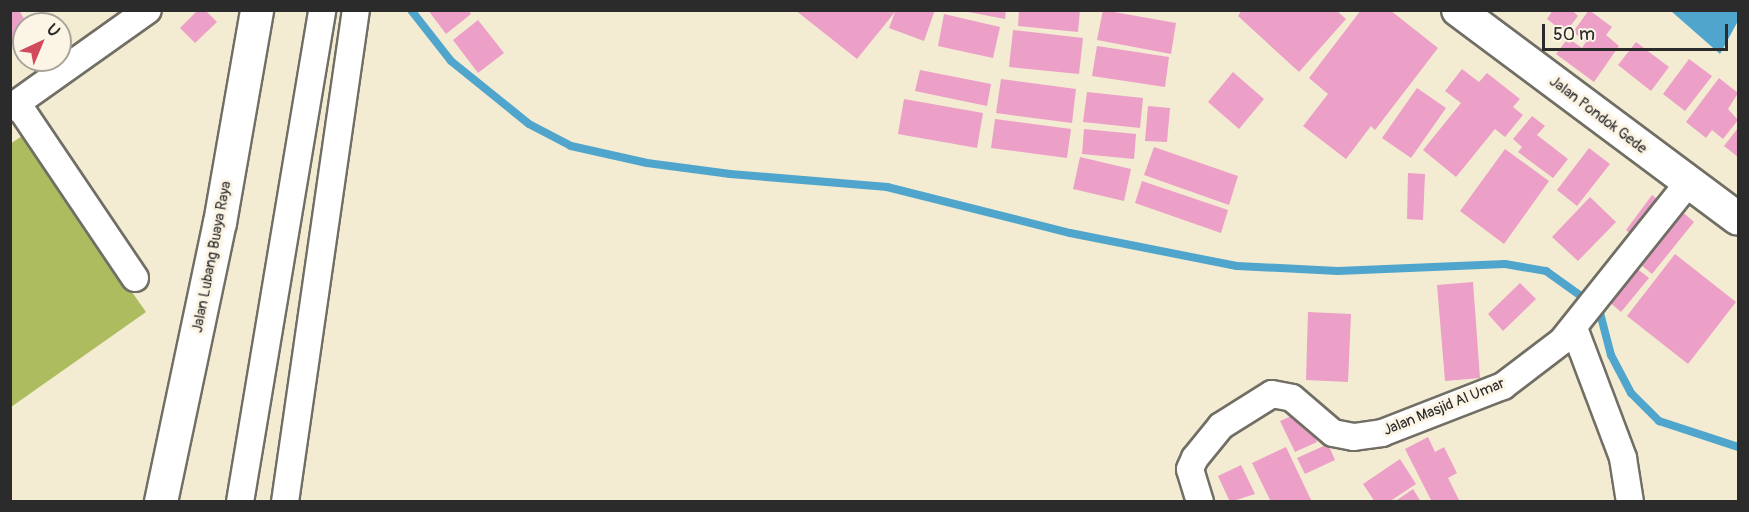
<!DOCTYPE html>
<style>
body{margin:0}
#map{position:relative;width:1749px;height:512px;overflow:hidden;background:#f3ecd2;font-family:Pangolin,sans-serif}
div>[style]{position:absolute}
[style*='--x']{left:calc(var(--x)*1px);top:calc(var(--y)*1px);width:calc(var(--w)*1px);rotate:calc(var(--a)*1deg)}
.green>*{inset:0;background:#adbc5f}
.water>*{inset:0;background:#50a5cc}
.stream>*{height:8px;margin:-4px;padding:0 4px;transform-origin:4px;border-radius:4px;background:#50a5cc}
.building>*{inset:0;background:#eca0c7}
.roads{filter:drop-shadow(2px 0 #716f65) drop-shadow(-2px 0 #716f65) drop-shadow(0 2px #716f65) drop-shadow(0 -2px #716f65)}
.minor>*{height:26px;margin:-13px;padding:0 13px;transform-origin:13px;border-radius:13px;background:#fff}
.major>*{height:32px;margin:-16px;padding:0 16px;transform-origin:16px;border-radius:16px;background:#fff}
span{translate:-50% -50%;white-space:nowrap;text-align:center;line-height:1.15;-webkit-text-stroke:6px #fcf5e5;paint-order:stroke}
.street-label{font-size:15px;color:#2b2b2b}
.frame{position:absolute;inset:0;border:12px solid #2b2b2b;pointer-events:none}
.north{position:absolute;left:12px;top:12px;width:60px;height:60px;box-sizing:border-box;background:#fcf5e5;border:2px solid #a8a49b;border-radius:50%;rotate:44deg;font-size:16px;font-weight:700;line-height:24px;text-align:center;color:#2b2b2b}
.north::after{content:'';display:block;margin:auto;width:21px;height:27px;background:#d1495b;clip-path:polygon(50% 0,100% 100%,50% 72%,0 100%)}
.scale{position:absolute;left:1542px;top:24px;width:186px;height:27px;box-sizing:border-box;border:3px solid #2b2b2b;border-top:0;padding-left:8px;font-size:18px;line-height:21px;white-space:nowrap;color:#2b2b2b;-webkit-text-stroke:4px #fcf5e5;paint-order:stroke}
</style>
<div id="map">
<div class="green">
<i style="clip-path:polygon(22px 136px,146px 312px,11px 407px,10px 144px)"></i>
</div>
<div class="water">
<i style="clip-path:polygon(1671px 11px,1738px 11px,1738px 21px,1720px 54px)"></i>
</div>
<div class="stream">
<i style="--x:411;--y:10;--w:65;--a:51.9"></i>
<i style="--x:451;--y:61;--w:100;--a:38.9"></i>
<i style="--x:529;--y:124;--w:47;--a:27.6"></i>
<i style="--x:571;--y:146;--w:78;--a:12.6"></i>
<i style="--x:647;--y:163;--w:84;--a:7.5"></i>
<i style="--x:730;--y:174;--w:158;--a:4.7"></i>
<i style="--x:887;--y:187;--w:189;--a:14.1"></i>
<i style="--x:1070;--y:233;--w:170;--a:11.2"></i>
<i style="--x:1237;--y:266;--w:101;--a:2.8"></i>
<i style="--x:1338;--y:271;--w:167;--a:-2.4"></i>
<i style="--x:1505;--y:264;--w:42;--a:9.7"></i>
<i style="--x:1546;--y:271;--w:65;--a:35.6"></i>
<i style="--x:1599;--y:309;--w:48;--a:75.4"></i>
<i style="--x:1611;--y:355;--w:43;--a:62.2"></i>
<i style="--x:1631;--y:393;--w:40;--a:45"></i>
<i style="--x:1659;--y:421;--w:83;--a:18.2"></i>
</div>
<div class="building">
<i style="clip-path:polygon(10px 10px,19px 10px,27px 24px,24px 24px,24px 37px,10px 46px)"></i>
<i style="clip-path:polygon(198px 10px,205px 10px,217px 22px,195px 43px,180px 28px)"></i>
<i style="clip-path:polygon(428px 10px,468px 10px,471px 14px,446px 34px)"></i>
<i style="clip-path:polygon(795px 10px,935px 10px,924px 41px,889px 28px,895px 12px,857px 59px)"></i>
<i style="clip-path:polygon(958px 10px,1006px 10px,1005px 19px)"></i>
<i style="clip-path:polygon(1019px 10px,1080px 10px,1078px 32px,1018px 26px)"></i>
<i style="clip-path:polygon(1103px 10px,1176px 23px,1171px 54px,1097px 40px)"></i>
<i style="clip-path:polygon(1242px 10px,1336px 10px,1346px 19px,1299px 72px,1238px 16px)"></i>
<i style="clip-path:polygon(1361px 10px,1390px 10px,1438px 48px,1375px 130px,1371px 126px,1346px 159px,1303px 126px,1328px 94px,1309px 78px)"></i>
<i style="clip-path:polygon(1553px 10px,1572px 10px,1578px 16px,1565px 33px,1547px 19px)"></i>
<i style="clip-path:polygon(1589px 10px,1612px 27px,1606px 35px,1619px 46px,1594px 82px,1556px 54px,1568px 38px,1582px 48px,1586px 42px,1573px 32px)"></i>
<i style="clip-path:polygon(944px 14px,1000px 27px,993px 58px,938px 46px)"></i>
<i style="clip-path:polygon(478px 20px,504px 53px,478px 73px,453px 40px)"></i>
<i style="clip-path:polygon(1013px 30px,1083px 38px,1079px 74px,1009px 67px)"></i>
<i style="clip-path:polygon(1636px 42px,1669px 67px,1651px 91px,1618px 65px)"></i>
<i style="clip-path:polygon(1097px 46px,1169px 57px,1165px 87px,1092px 76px)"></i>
<i style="clip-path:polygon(1689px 59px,1712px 76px,1685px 111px,1663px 94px)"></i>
<i style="clip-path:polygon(1462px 69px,1479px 82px,1487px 73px,1520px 99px,1513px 107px,1523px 115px,1505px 137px,1495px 129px,1456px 177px,1423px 150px,1461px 103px,1445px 91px)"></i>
<i style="clip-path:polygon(920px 70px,991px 84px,987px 106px,915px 91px)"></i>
<i style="clip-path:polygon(1233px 72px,1264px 99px,1239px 129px,1208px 102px)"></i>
<i style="clip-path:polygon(1719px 78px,1738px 93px,1728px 109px,1738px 120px,1723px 139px,1712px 130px,1706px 138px,1686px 122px)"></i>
<i style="clip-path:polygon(1001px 79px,1076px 89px,1072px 123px,996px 113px)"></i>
<i style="clip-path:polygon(1417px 88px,1446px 108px,1411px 158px,1382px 138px)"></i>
<i style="clip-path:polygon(1087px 92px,1143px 98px,1140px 128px,1083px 122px)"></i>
<i style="clip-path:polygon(904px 99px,983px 113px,977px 148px,898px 134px)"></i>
<i style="clip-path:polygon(1148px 106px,1170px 108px,1167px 142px,1145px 141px)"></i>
<i style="clip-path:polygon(1532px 116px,1545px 126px,1537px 135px,1568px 159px,1553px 178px,1518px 152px,1522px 147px,1513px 139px)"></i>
<i style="clip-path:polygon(995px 119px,1071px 129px,1067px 158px,991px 148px)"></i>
<i style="clip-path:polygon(1738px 128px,1738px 157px,1724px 146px)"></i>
<i style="clip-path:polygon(1084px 129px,1136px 134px,1134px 159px,1082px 154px)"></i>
<i style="clip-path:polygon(1154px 147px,1238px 176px,1229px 205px,1144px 175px)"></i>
<i style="clip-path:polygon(1589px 148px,1610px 164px,1577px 206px,1557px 190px)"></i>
<i style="clip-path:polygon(1505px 149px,1549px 181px,1504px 244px,1460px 211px)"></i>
<i style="clip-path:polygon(1080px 157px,1131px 169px,1124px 201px,1073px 189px)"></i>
<i style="clip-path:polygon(1408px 173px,1425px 174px,1423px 220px,1407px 219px)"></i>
<i style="clip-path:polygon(1142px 181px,1228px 210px,1221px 233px,1135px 203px)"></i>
<i style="clip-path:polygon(1652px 195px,1667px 207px,1640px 241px,1626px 230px)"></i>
<i style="clip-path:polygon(1590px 197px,1616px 222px,1578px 261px,1552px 237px)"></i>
<i style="clip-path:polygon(1678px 208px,1694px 222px,1652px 274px,1635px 260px)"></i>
<i style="clip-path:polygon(1675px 254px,1736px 302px,1688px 364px,1627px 316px)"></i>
<i style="clip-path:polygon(1635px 267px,1649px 278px,1621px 312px,1607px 300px)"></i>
<i style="clip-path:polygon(1473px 282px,1480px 378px,1445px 381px,1437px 285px)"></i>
<i style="clip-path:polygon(1520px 283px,1536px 299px,1503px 331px,1488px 314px)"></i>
<i style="clip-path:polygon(1308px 312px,1351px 314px,1348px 382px,1306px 380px)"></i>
<i style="clip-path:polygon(1303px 411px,1317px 442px,1295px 452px,1280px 421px)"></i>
<i style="clip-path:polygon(1428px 437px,1435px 452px,1444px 447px,1457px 473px,1448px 478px,1460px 502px,1432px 502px,1405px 449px)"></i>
<i style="clip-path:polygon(1328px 444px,1335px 460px,1305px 474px,1297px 458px)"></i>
<i style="clip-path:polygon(1286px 447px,1312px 502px,1271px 502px,1252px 463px)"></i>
<i style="clip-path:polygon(1400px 459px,1416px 484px,1389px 502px,1375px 502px,1363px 484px)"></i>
<i style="clip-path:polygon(1241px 465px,1255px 494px,1230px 502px,1218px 476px)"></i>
<i style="clip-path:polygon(1413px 489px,1421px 502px,1394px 502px)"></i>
</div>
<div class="roads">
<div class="minor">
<i style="--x:17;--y:103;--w:211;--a:56"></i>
<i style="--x:10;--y:108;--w:169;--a:-35.4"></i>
<i style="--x:1574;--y:328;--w:139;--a:69.3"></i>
<i style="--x:1623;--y:458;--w:45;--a:81"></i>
<i style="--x:240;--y:502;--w:499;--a:-80.5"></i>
<i style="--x:285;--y:502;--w:497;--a:-81.8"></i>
<i style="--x:1200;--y:502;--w:34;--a:-107"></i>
<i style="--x:1190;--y:469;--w:12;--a:-66"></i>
<i style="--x:1195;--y:458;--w:41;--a:-50.9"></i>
<i style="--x:1221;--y:426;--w:60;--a:-32.1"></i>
<i style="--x:1272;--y:394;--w:20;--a:11"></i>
<i style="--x:1292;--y:398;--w:54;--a:40.5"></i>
<i style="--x:1333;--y:433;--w:21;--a:11"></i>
<i style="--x:1354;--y:437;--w:28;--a:-8"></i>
<i style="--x:1382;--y:433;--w:130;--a:-21.2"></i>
<i style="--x:1503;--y:386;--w:74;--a:-37.3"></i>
<i style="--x:1562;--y:341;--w:203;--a:-51.4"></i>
</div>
<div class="major">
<i style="--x:1458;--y:10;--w:349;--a:36.7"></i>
<i style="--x:161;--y:502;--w:285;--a:-78.1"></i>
<i style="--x:220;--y:223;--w:216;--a:-80.1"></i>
</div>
</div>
<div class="street-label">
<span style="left:1598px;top:115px;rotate:37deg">Jalan Pondok Gede</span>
<span style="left:212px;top:257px;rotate:-79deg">Jalan Lubang Buaya Raya</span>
<span style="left:1444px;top:407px;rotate:-22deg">Jalan Masjid Al Umar</span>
</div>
<div class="frame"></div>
<div class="north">U</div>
<div class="scale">50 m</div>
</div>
